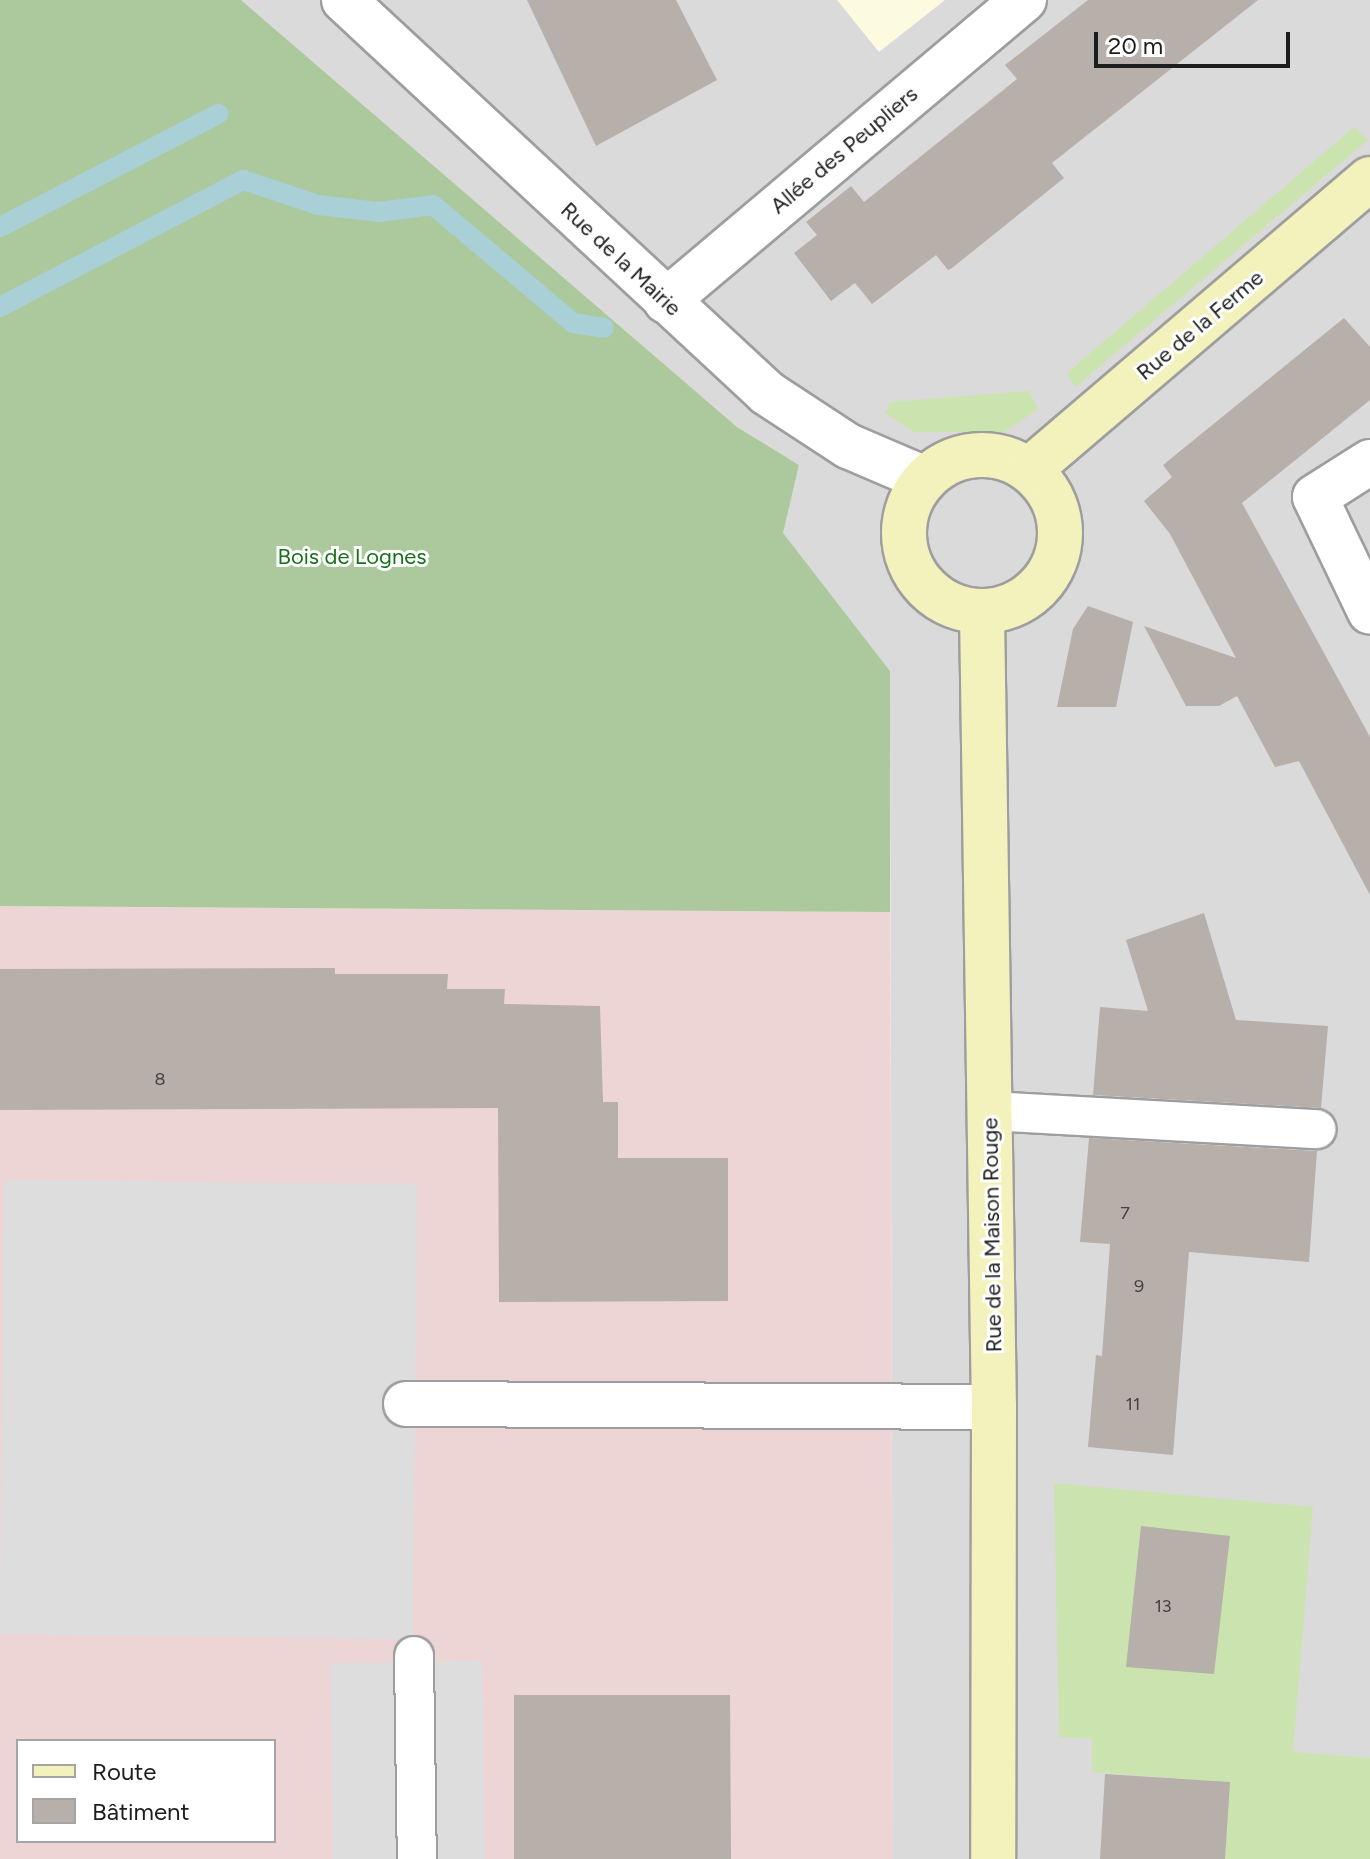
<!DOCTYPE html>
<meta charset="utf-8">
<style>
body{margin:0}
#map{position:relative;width:1370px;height:1859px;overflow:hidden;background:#edeae4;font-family:Figtree,sans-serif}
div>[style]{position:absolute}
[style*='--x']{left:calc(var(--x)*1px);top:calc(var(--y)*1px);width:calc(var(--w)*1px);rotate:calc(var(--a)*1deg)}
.residential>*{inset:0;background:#dbdada}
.commercial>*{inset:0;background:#edd5d5}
.education>*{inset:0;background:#fcfadf}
.grass>*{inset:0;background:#cbe3af}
.forest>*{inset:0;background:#acc99d}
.parking>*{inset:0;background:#ddd}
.stream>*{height:20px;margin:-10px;padding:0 10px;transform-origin:10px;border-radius:10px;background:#a9cfd7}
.building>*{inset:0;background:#b6afaa}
.roads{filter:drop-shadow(2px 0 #9e9e9e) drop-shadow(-2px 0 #9e9e9e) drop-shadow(0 2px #9e9e9e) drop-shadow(0 -2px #9e9e9e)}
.lane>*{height:38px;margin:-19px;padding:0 19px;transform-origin:19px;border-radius:19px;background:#fff}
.street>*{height:44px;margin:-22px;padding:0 22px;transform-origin:22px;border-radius:22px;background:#fff}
.secondary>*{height:44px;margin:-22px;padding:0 22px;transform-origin:22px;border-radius:22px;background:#f3f2bd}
.secondary>.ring{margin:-22px;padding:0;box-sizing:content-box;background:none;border:44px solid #f3f2bd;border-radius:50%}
span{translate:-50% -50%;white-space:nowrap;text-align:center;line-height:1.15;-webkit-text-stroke:6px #fff;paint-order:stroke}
.number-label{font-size:18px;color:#434240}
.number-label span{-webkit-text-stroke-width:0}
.street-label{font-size:22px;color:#1d1d1d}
.park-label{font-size:22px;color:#167118}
.legend{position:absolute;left:16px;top:1739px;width:260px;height:104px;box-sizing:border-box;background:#fff;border:2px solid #a5a5a5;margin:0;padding:10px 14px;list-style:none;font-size:24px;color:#1d1d1d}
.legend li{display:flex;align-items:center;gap:16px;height:40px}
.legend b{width:40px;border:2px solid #a5a5a5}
.scale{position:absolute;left:1094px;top:32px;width:196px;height:36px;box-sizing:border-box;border:4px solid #1d1d1d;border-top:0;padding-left:10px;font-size:24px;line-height:28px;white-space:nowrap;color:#1d1d1d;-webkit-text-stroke:6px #fff;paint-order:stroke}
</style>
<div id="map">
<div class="residential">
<i style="clip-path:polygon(241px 0,1370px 0,1370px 1859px,893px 1859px,890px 671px,782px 533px,799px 465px,737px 427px)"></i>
</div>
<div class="commercial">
<i style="clip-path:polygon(evenodd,0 906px,890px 912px,893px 1859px,0 1859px,0 906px,18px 1741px,274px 1741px,274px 1841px,18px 1841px,18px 1741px)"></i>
</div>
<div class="education">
<i style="clip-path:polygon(837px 0,945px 0,879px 52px)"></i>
</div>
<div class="grass">
<i style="clip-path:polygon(1354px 127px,1368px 140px,1075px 387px,1067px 373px)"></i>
<i style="clip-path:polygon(1029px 391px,1038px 409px,1004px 432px,913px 432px,885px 413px,890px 402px)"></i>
<i style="clip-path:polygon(1054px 1483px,1313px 1507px,1293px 1752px,1370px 1758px,1370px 1859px,1225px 1859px,1229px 1782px,1092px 1772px,1092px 1739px,1059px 1737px)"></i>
</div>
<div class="forest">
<i style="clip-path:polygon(0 0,241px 0,737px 427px,799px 465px,783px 533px,890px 671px,890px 912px,0 906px)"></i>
</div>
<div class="parking">
<i style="clip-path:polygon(4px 1180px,417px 1184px,413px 1639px,0 1634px)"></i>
<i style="clip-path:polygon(482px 1661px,485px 1859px,333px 1859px,330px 1663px)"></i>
</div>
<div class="stream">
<i style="--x:0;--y:227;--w:246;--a:-27.4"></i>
<i style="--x:0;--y:307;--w:274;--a:-27.6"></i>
<i style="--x:243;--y:180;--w:79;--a:18.4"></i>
<i style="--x:318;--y:205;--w:61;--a:6.5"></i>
<i style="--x:379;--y:212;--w:54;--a:-7.4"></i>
<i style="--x:433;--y:205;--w:183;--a:40.1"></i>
<i style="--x:573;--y:323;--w:31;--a:9"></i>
</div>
<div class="building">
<i style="clip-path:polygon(527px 0,676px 0,717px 80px,596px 146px)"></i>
<i style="clip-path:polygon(1088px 0,1258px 0,1052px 163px,1064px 178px,952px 268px,948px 270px,936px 255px,872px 304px,855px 283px,831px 301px,794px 253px,817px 235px,806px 222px,851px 186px,864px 202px,1017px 79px,1005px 65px)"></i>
<i style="clip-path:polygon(1344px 318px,1370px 347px,1370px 400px,1242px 503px,1370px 737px,1370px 895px,1299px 761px,1275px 767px,1237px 696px,1219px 706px,1186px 706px,1144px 626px,1236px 658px,1170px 534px,1144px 501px,1172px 477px,1163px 465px)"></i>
<i style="clip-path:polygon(1088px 606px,1133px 622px,1116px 707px,1057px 707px,1073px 629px)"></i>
<i style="clip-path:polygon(1204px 913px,1236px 1020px,1328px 1026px,1321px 1108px,1093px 1095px,1100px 1007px,1148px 1011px,1126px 940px)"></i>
<i style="clip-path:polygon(335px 968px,335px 974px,448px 974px,447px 989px,505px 989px,504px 1004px,600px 1006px,603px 1102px,618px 1102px,618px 1158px,728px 1158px,728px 1301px,499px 1302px,498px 1108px,0 1110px,0 969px)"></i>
<i style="clip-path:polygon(1089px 1138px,1317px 1151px,1309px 1262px,1189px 1252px,1173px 1455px,1088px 1447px,1096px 1355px,1102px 1356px,1110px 1244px,1080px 1242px)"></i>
<i style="clip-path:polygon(1141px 1526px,1230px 1536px,1214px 1674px,1126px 1667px)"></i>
<i style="clip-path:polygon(514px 1695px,730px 1695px,731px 1859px,514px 1859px)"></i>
<i style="clip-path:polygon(1105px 1774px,1230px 1782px,1225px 1859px,1100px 1859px)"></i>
</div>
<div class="roads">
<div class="lane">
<i style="--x:991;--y:1111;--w:326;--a:3.2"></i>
<i style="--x:414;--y:1656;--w:203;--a:89.2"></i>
</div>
<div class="street">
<i style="--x:344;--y:0;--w:577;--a:42.89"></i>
<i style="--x:767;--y:393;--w:97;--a:33.2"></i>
<i style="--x:848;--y:446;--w:84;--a:23.2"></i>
<i style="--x:666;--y:301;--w:468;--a:-40.1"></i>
<i style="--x:1370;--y:462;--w:65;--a:147.5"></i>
<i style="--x:1315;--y:497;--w:127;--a:64.4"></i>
<i style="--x:406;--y:1404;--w:588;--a:0.29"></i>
</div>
<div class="secondary">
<i class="ring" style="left:904px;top:455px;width:112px;height:112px"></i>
<i style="--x:1029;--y:470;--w:448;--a:-40.5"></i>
<i style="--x:982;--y:612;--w:795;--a:89.14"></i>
<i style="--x:994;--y:1407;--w:452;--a:90.1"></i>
</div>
</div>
<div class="number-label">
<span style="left:160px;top:1079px">8</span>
<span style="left:1125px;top:1213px">7</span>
<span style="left:1139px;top:1286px">9</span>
<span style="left:1133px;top:1404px">11</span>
<span style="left:1163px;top:1606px">13</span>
</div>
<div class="street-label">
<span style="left:844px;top:150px;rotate:-40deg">Allée des Peupliers</span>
<span style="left:621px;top:259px;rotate:43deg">Rue de la Mairie</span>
<span style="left:1200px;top:325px;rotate:-40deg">Rue de la Ferme</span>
<span style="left:992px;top:1235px;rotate:-91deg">Rue de la Maison Rouge</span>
</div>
<div class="park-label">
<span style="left:352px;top:557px">Bois de Lognes</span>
</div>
<ul class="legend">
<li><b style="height:10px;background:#f3f2bd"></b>Route</li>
<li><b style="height:22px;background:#b6afaa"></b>Bâtiment</li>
</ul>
<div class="scale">20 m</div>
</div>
